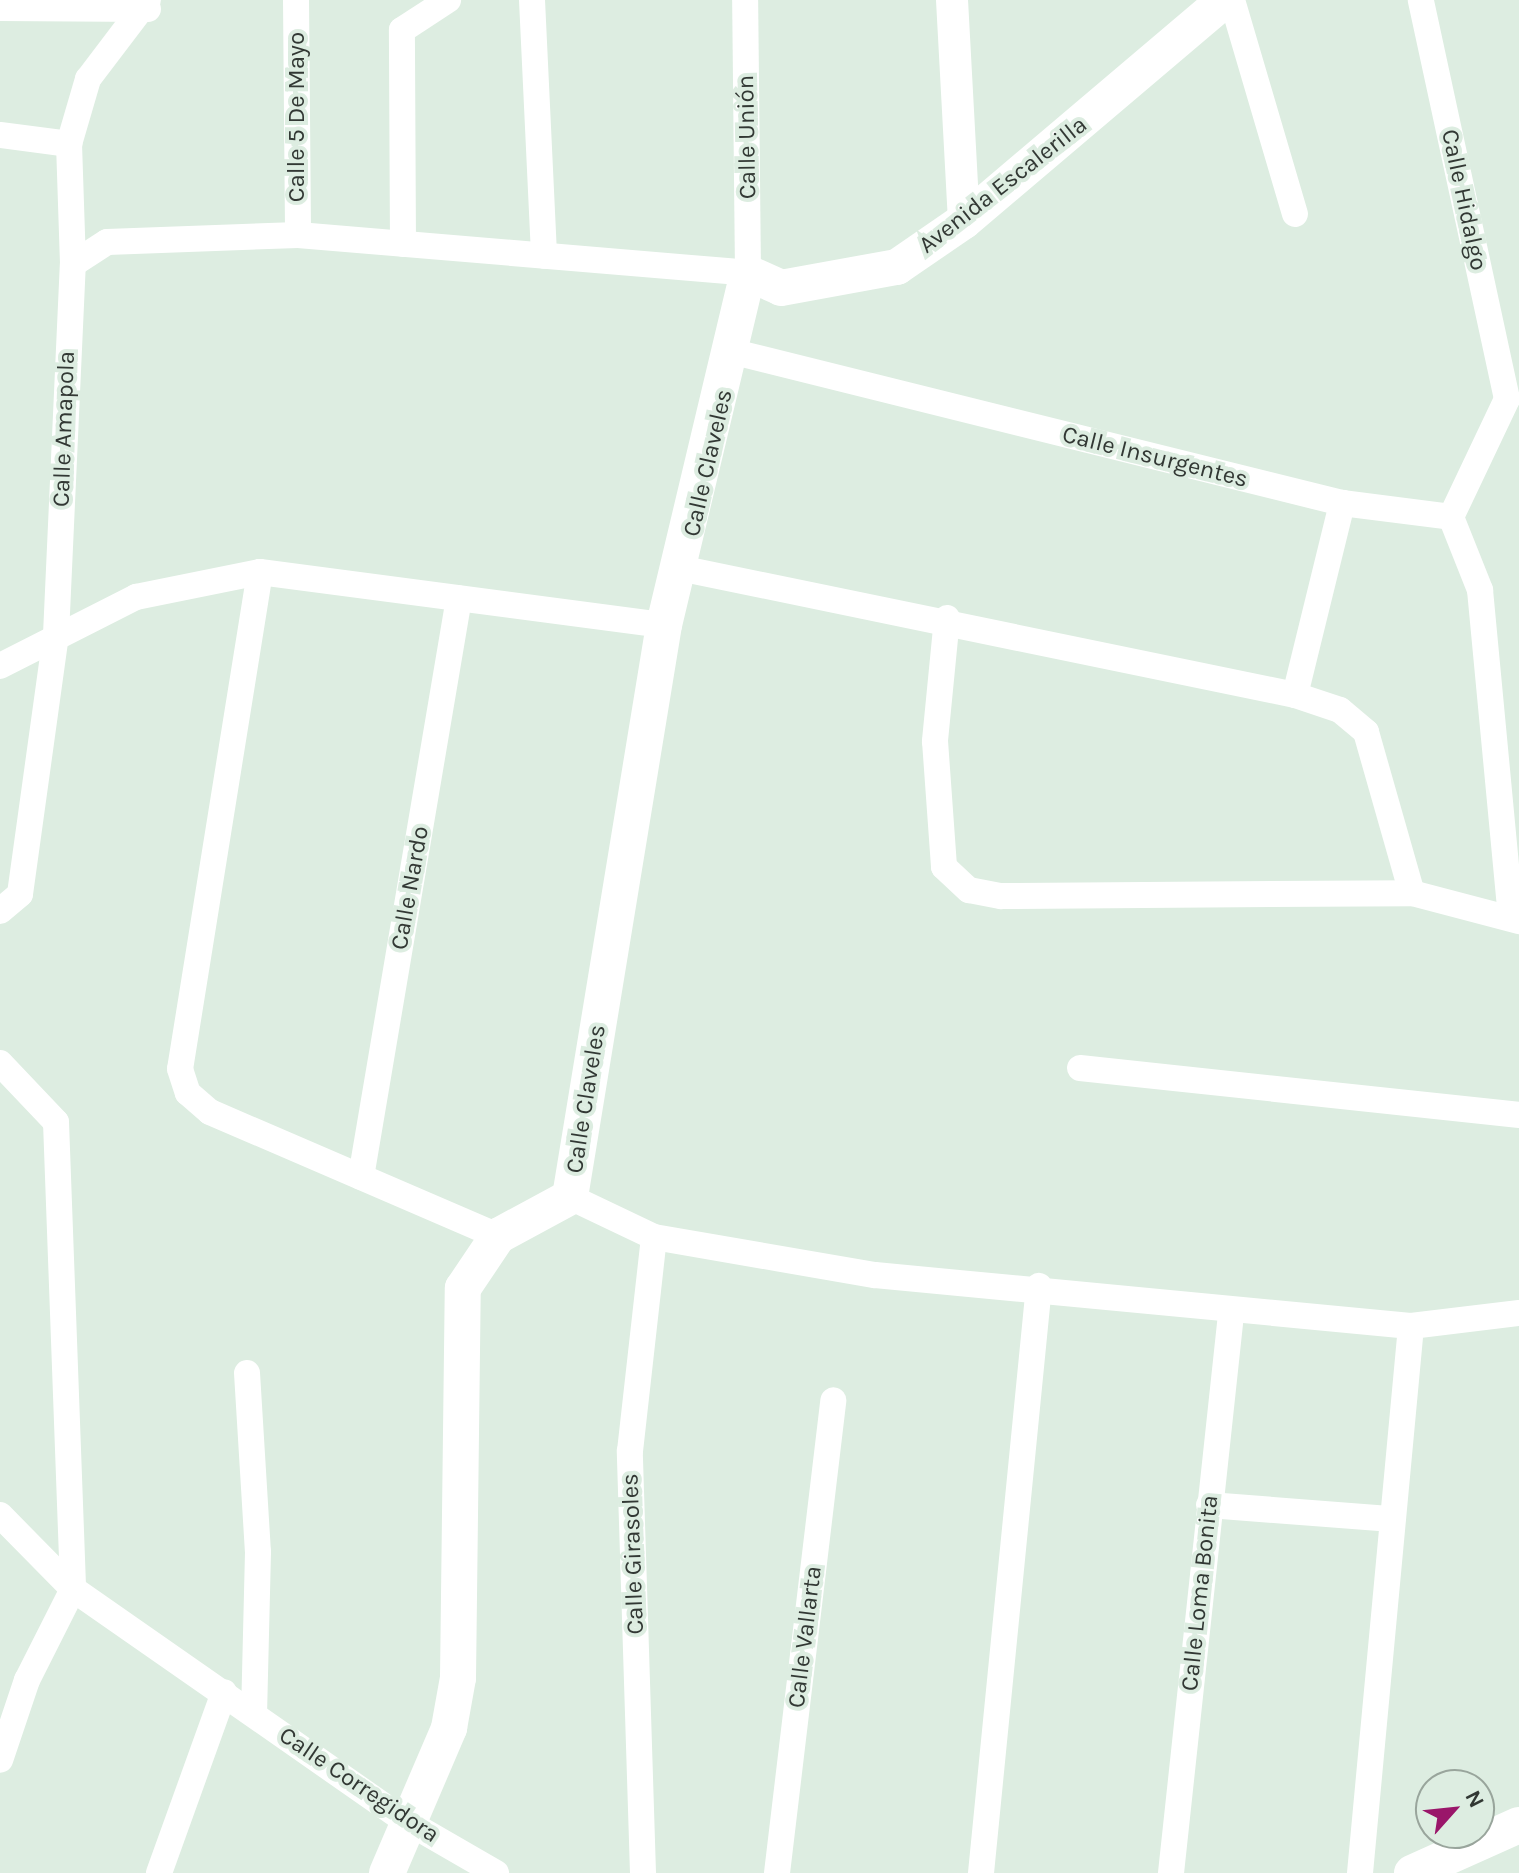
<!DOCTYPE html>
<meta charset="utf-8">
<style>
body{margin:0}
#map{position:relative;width:1519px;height:1873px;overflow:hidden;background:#ddede1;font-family:Karla,sans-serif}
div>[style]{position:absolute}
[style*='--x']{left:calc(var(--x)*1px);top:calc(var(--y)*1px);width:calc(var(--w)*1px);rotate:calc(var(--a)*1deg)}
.minor>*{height:26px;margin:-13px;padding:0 13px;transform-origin:13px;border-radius:13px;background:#fff}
.tertiary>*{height:32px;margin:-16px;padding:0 16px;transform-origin:16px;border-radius:16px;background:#fff}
.secondary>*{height:36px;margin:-18px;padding:0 18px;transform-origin:18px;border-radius:18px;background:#fff}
span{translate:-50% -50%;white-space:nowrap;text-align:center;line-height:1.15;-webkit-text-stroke:8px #ddede1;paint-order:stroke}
.street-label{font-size:24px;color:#323834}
.north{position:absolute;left:1415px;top:1769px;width:80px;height:80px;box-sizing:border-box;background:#ddede1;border:2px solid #99a59c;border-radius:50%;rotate:63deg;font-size:22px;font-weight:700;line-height:32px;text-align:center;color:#323834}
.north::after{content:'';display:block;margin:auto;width:28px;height:36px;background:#9a166a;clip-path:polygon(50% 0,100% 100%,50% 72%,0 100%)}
</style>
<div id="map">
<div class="minor">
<i style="--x:296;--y:0;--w:235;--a:89.5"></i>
<i style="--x:532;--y:0;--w:256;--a:87.3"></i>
<i style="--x:1232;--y:0;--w:223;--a:73.6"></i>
<i style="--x:0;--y:8;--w:148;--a:0.4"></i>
<i style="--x:0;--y:135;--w:70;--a:7.4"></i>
<i style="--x:403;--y:244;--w:214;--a:-90.3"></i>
<i style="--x:402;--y:30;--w:55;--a:-33.1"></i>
<i style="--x:73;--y:264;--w:120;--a:-91.9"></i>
<i style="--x:69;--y:144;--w:68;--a:-73.7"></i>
<i style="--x:88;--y:79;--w:99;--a:-52.8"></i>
<i style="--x:734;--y:352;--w:626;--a:13.95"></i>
<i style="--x:1342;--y:503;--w:110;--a:7.3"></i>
<i style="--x:1451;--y:517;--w:131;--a:-64.6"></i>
<i style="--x:1507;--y:399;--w:408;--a:-102.2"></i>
<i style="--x:1451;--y:517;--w:79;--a:68.3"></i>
<i style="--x:1480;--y:590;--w:328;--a:84.6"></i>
<i style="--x:684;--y:569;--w:624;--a:11.65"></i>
<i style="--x:1295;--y:695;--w:198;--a:-76.2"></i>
<i style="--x:260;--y:572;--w:503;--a:99.14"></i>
<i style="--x:180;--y:1069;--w:25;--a:72"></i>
<i style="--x:188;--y:1093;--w:29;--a:41"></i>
<i style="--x:210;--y:1112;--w:314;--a:23.3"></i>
<i style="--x:947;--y:618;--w:124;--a:95.6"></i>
<i style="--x:935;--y:741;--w:126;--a:85.9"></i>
<i style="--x:944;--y:867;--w:34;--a:43"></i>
<i style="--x:969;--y:890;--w:33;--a:11"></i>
<i style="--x:1001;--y:896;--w:411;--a:-0.4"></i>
<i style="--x:0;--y:666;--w:153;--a:-26.9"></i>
<i style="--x:136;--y:597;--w:126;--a:-11.4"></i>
<i style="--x:260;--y:572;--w:407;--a:7.5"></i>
<i style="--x:1295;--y:695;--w:47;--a:18.4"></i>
<i style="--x:1340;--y:710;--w:34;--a:40"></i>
<i style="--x:1366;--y:732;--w:167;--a:74.1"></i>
<i style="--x:1412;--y:893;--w:111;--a:14.7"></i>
<i style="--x:0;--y:911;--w:26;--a:-40"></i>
<i style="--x:20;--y:894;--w:261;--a:-82.1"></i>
<i style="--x:56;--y:635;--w:371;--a:-87.4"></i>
<i style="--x:73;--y:264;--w:40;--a:-32.9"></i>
<i style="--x:107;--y:242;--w:191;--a:-2.1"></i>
<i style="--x:298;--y:235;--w:452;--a:4.8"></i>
<i style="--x:748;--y:273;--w:273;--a:-90.6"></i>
<i style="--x:0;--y:1063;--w:81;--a:46.5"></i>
<i style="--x:56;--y:1122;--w:467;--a:87.9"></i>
<i style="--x:73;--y:1589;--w:102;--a:116.8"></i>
<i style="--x:27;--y:1680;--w:84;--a:108.6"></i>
<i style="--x:1080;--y:1068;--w:442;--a:6.1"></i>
<i style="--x:361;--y:1177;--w:587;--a:-80.39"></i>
<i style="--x:570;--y:1197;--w:93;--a:25.5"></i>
<i style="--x:654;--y:1237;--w:224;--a:9.8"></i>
<i style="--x:875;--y:1275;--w:538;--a:5.44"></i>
<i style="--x:1411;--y:1326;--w:109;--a:-6.9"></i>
<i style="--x:247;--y:1373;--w:179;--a:86.5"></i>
<i style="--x:258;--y:1552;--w:162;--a:91.4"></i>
<i style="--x:1209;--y:1505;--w:184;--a:4.4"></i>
<i style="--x:0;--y:1515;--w:104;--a:45.4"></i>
<i style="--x:73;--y:1589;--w:406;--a:34.9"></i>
<i style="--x:406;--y:1821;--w:104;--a:30"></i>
<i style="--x:159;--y:1873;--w:192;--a:-70.2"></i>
<i style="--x:643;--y:1873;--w:422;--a:-91.8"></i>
<i style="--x:630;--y:1451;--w:215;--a:-83.6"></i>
<i style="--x:777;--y:1873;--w:476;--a:-83.2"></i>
<i style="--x:981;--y:1873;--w:590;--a:-84.36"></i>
<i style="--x:1171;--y:1873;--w:562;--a:-83.87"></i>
<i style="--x:1360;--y:1873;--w:549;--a:-84.67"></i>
</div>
<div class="tertiary">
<i style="--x:952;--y:0;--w:221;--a:86.9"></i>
</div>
<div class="secondary">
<i style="--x:387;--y:1873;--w:158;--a:-66.8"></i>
<i style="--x:449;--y:1728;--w:51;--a:-79.8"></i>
<i style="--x:458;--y:1678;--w:390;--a:-89.3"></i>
<i style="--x:463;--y:1288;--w:63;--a:-56.1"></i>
<i style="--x:498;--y:1236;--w:82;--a:-28.4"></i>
<i style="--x:570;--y:1197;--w:580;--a:-80.67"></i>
<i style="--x:664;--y:625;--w:362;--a:-76.6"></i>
<i style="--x:748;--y:273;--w:36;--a:24"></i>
<i style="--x:781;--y:288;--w:118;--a:-10.3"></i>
<i style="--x:897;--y:267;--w:81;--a:-34.5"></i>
<i style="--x:964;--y:221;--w:342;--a:-40.3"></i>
<i style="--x:1412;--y:1873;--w:117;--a:-24.2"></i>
</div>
<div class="street-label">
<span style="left:297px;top:117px;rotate:-90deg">Calle 5 De Mayo</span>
<span style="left:747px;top:137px;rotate:-91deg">Calle Unión</span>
<span style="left:1003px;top:185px;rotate:-38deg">Avenida Escalerilla</span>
<span style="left:1464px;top:200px;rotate:78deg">Calle Hidalgo</span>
<span style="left:64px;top:429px;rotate:-88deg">Calle Amapola</span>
<span style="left:1155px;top:457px;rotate:14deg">Calle Insurgentes</span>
<span style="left:708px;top:463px;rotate:-77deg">Calle Claveles</span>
<span style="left:410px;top:888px;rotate:-80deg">Calle Nardo</span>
<span style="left:586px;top:1099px;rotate:-81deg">Calle Claveles</span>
<span style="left:633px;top:1554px;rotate:-92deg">Calle Girasoles</span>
<span style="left:1200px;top:1593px;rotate:-84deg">Calle Loma Bonita</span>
<span style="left:805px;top:1637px;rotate:-83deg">Calle Vallarta</span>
<span style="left:359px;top:1785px;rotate:34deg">Calle Corregidora</span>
</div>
<div class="north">N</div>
</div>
